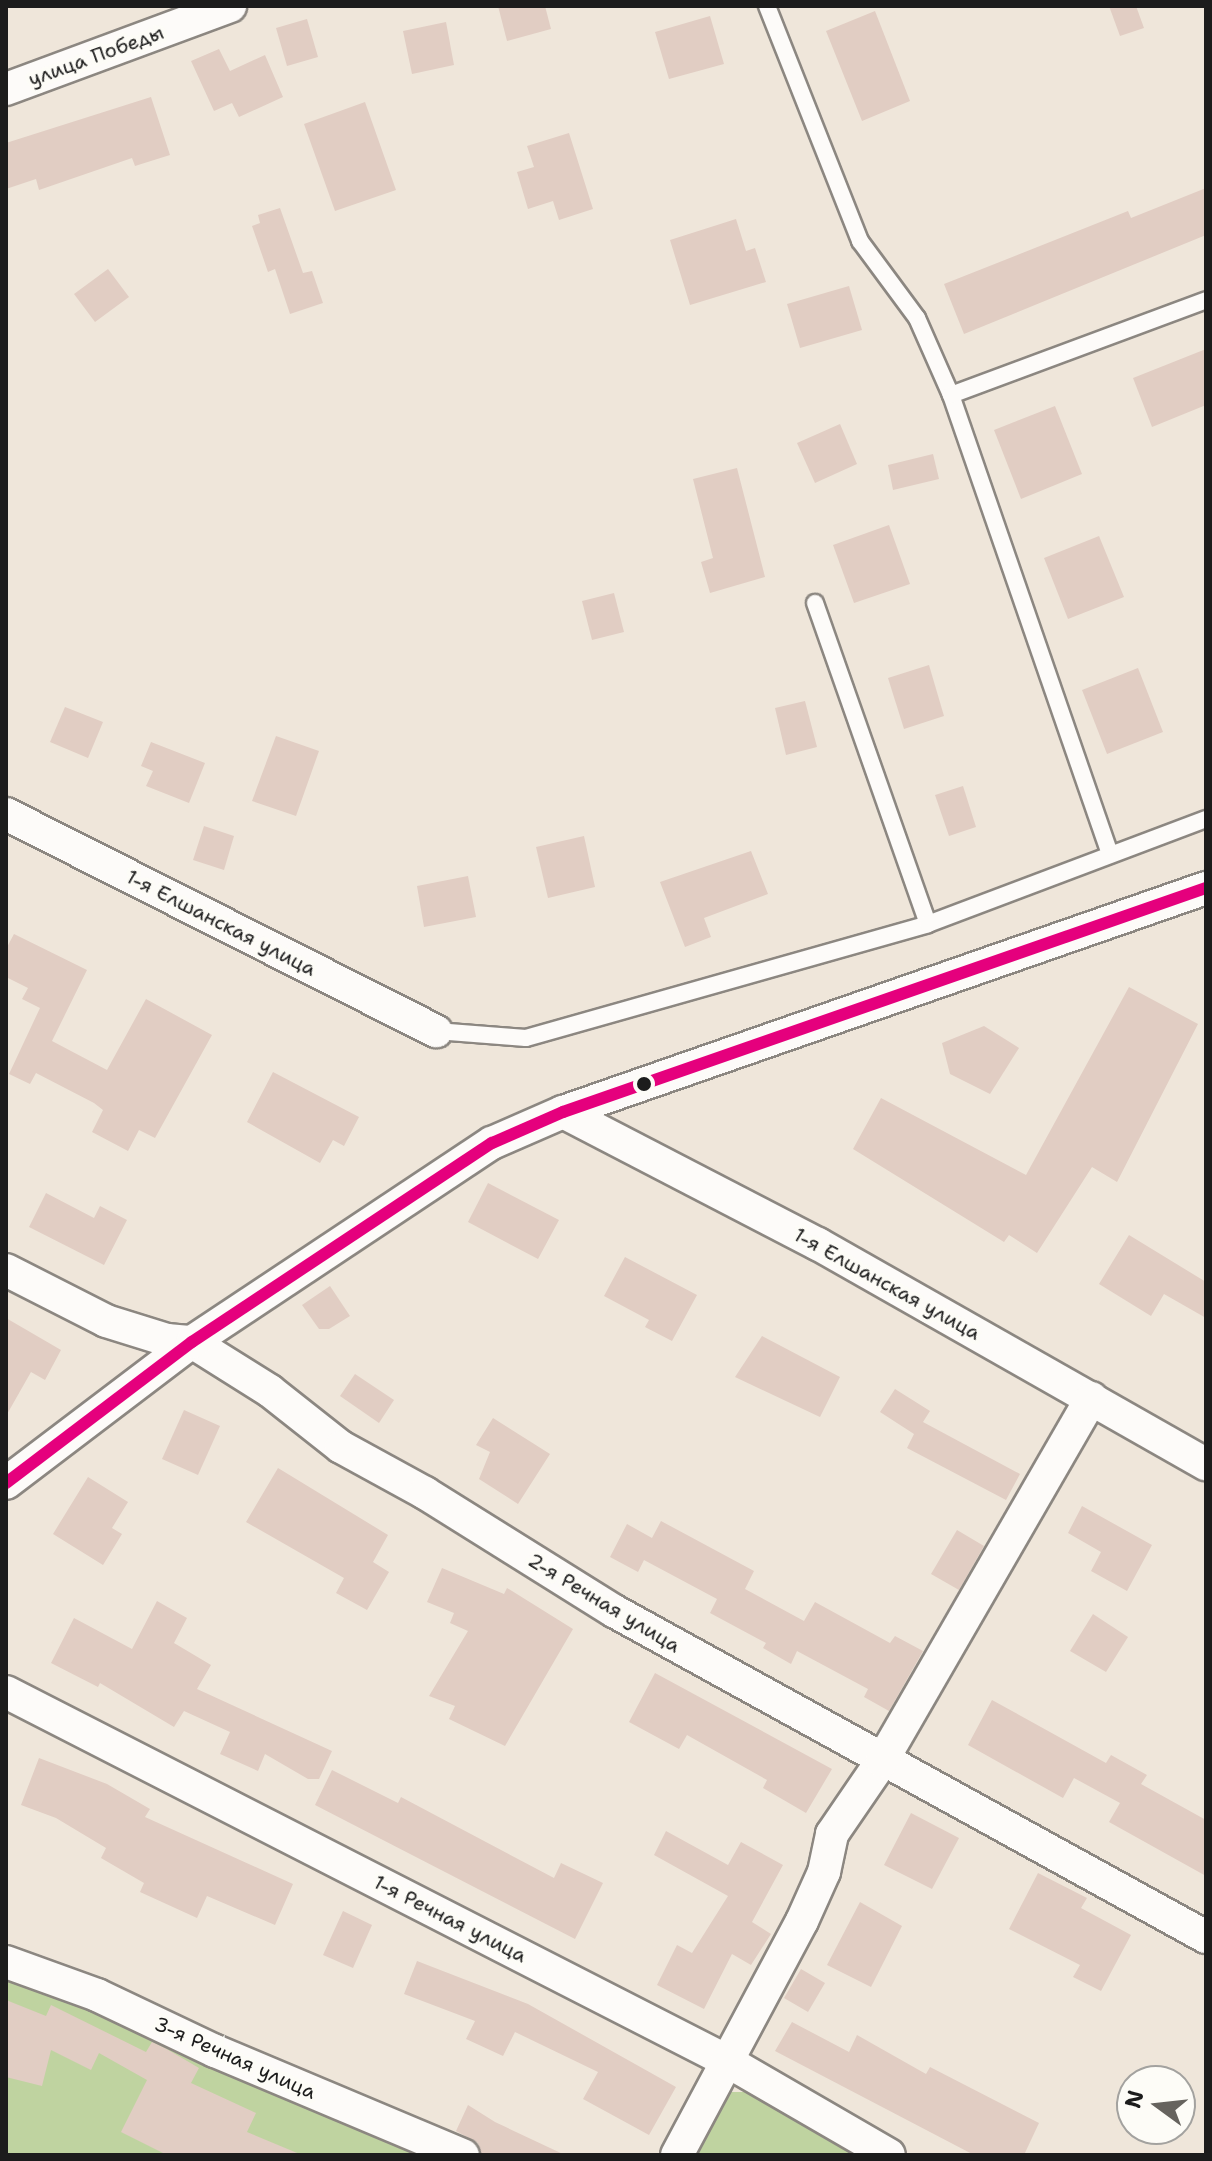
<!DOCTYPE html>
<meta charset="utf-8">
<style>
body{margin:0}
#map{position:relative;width:1212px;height:2161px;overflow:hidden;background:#efe6da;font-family:"Shantell Sans",sans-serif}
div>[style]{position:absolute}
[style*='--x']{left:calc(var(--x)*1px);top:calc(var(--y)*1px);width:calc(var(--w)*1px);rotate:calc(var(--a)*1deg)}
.green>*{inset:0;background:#bfd3a0}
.building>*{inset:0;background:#e1cdc3}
.roads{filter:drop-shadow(2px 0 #8c8781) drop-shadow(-2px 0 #8c8781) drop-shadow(0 2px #8c8781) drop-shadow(0 -2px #8c8781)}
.service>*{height:16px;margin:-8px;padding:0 8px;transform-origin:8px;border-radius:8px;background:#fdfbf9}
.minor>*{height:32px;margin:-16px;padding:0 16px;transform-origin:16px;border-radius:16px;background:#fdfbf9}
.bus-1>*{height:12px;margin:-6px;padding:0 6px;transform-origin:6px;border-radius:6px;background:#e5007d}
.dots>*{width:22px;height:22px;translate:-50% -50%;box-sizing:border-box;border:4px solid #fdfcf7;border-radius:50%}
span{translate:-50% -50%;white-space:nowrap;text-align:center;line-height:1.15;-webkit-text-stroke:8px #fdfcf7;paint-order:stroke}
.street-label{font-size:20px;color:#1c1c1c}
.frame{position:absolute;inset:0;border:8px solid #1c1c1c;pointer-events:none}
.north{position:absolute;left:1116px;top:2065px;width:80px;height:80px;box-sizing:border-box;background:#fdfcf7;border:2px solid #a3a29f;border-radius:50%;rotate:285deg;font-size:22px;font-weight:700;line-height:32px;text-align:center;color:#1c1c1c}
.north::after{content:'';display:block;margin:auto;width:28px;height:36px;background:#66635e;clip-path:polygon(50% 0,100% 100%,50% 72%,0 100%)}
</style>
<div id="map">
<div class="green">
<i style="clip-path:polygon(6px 1976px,90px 2005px,440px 2155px,6px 2155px)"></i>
<i style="clip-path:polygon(726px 2092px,747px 2092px,854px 2155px,692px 2155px)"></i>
</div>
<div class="building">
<i style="clip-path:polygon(498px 6px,545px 6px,551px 29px,507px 41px)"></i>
<i style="clip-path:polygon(1109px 6px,1136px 6px,1144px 28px,1120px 36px)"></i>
<i style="clip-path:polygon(875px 11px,910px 101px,862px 121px,826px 31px)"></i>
<i style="clip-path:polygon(710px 16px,724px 64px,669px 79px,655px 32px)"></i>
<i style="clip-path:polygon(307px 19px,318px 57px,287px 66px,276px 28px)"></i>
<i style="clip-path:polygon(446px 22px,454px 65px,412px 74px,403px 31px)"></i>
<i style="clip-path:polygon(219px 49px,230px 71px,265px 55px,283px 97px,239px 117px,232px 103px,214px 111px,191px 61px)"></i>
<i style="clip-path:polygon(151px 97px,170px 155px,135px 166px,132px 158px,39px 190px,36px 179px,6px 189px,6px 143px)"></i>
<i style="clip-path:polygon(365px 102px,396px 190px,335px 211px,304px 124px)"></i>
<i style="clip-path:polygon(569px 133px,593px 209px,559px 220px,553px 201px,528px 209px,517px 172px,534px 167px,527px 146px)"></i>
<i style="clip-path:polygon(1206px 188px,1206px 235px,964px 334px,944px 284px,1128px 211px,1131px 218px)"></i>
<i style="clip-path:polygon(280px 208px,303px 273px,312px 271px,323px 303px,290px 314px,275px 269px,268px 272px,252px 226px,260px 223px,258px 215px)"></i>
<i style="clip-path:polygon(736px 219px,746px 251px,755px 248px,766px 282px,690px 305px,670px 240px)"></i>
<i style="clip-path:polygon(108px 269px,129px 297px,95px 322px,74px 294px)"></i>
<i style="clip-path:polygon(849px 286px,862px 330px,800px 348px,787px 304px)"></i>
<i style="clip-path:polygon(1206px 349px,1206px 405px,1152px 427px,1133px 378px)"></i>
<i style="clip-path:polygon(1055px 406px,1082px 474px,1021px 499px,994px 430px)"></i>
<i style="clip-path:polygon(840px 424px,857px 464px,815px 483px,797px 443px)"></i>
<i style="clip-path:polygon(933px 454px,939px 479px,893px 490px,888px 465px)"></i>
<i style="clip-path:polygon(737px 468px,765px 577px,710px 593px,701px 562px,713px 558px,693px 479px)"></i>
<i style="clip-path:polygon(889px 525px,910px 584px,854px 603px,833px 545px)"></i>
<i style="clip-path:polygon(1099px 536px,1124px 597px,1068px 619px,1044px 558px)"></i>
<i style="clip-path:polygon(614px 593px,624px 632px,592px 640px,582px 601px)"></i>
<i style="clip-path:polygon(929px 665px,944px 716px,904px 729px,888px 678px)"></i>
<i style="clip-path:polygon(1138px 668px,1163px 732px,1107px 754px,1082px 690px)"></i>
<i style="clip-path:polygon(805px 701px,817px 747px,786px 755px,775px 708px)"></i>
<i style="clip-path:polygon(65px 707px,103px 722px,88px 758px,50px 742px)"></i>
<i style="clip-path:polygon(276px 736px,319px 751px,296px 816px,252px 801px)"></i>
<i style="clip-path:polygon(151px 742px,205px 763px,189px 803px,146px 786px,153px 771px,141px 766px)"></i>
<i style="clip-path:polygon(963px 786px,976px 827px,949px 836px,935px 795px)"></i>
<i style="clip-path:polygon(204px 826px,234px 836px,224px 870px,193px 860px)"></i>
<i style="clip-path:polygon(584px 836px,595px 887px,548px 898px,536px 847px)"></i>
<i style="clip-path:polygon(751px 851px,768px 894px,704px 918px,711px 937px,685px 947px,660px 882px)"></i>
<i style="clip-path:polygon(468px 876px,476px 917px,424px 927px,417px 886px)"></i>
<i style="clip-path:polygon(14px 934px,87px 970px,52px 1041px,107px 1070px,146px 999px,212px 1035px,155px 1138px,139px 1130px,128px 1151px,92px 1132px,103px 1110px,94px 1103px,36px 1073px,30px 1084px,9px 1074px,40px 1008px,22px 999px,28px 988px,6px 977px,6px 949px)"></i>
<i style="clip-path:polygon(1129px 987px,1198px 1024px,1117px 1182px,1092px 1167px,1037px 1253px,1009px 1235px,1004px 1242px,853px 1149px,881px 1098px,1026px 1175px)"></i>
<i style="clip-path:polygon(984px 1026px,1019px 1048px,990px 1094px,950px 1074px,942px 1043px)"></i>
<i style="clip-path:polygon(273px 1072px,359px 1117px,344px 1146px,333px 1140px,320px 1163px,247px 1122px)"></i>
<i style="clip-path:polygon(488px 1183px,559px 1220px,538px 1259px,468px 1222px)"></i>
<i style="clip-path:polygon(46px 1193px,94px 1218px,100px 1206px,127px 1220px,104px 1265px,29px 1227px)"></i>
<i style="clip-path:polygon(1129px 1235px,1206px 1282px,1206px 1318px,1164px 1294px,1151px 1316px,1099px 1284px)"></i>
<i style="clip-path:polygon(625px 1257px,697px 1295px,672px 1341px,645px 1327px,649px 1320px,604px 1296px)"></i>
<i style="clip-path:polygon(330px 1286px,350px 1316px,329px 1329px,319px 1329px,302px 1305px)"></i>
<i style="clip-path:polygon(6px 1318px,61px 1350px,45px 1380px,31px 1372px,6px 1416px)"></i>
<i style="clip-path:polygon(762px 1336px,840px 1377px,820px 1417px,735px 1377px)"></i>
<i style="clip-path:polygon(355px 1374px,394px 1400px,379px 1423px,340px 1396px)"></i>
<i style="clip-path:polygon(895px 1389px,930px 1411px,923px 1422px,1020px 1474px,1006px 1500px,907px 1448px,914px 1434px,880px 1412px)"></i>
<i style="clip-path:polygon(184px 1410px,220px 1426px,198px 1475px,162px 1459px)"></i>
<i style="clip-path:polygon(493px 1418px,550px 1454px,518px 1504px,479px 1479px,490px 1452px,476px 1445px)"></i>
<i style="clip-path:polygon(278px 1468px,388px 1535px,373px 1562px,389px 1572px,367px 1610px,336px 1593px,344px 1578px,246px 1522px)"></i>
<i style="clip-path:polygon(88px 1477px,128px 1502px,112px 1528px,122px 1534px,103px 1565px,53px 1534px)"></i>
<i style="clip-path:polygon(1082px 1506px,1152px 1545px,1127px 1591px,1091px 1571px,1101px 1552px,1068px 1533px)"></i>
<i style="clip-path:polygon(661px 1521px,754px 1571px,745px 1589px,804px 1621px,815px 1602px,890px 1643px,895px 1636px,923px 1651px,889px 1711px,864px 1697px,868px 1689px,797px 1651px,791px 1664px,763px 1648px,766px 1643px,710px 1613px,717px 1599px,644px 1560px,638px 1572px,610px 1557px,627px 1524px,652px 1538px)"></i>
<i style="clip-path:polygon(957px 1530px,984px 1546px,959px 1590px,931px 1574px)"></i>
<i style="clip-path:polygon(442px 1568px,504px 1594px,507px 1588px,573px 1629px,505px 1746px,449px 1719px,455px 1706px,429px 1696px,468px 1631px,450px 1623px,454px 1613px,427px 1602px)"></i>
<i style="clip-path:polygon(157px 1601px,187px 1618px,174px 1643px,211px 1665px,197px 1689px,332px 1751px,319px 1779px,308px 1779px,265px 1754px,258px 1771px,220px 1754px,230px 1732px,184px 1711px,174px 1727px,100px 1683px,98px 1687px,51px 1663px,74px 1618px,132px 1649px)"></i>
<i style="clip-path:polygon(1093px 1614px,1128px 1637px,1106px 1672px,1070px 1651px)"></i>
<i style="clip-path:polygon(655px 1673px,832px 1769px,806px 1813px,763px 1788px,767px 1780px,687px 1735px,679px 1749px,629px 1722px)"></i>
<i style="clip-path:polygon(992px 1700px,1106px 1763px,1111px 1755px,1147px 1775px,1141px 1784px,1206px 1820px,1206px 1876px,1109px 1822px,1120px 1803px,1074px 1778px,1063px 1798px,968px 1745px)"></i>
<i style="clip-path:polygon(39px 1758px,107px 1784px,150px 1809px,145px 1817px,293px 1884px,275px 1925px,207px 1896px,197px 1918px,140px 1892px,144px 1883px,101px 1858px,106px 1848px,56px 1818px,21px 1805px)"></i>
<i style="clip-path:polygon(332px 1770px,398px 1803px,401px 1797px,554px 1878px,561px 1863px,603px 1883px,575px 1939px,315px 1805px)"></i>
<i style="clip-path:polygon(911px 1813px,959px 1838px,932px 1889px,884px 1865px)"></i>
<i style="clip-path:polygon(666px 1831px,728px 1865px,741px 1842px,783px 1865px,752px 1922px,771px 1934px,751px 1965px,732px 1954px,704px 2009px,657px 1985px,677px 1945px,692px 1953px,728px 1896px,654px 1855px)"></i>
<i style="clip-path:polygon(1038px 1873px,1087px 1898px,1081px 1908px,1131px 1935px,1101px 1991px,1073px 1977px,1080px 1965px,1009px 1929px)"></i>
<i style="clip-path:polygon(860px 1902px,902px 1926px,871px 1987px,827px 1965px)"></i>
<i style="clip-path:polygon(343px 1911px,372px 1925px,353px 1968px,323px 1955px)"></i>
<i style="clip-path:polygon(417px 1961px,528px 2004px,676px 2087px,649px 2135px,583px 2099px,598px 2072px,515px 2032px,503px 2056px,466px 2039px,475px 2021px,404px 1994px)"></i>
<i style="clip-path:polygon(801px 1969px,825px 1983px,808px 2012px,784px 1998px)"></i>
<i style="clip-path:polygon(6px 2000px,46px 2016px,51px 2005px,146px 2052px,152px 2042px,165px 2048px,199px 2068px,191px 2083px,256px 2113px,247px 2132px,302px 2155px,167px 2155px,121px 2132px,147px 2080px,99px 2053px,91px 2070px,51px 2050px,42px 2086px,6px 2077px)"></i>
<i style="clip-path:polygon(792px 2022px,849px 2052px,857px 2035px,926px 2074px,930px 2067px,1039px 2123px,1024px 2155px,974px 2155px,775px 2051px)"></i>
<i style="clip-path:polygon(468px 2105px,495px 2122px,565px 2155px,482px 2155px,478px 2143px,456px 2131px)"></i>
</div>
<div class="roads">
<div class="service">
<i style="--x:767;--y:6;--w:253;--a:68.4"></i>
<i style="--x:860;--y:241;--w:96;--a:53.5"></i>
<i style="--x:917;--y:318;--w:84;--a:66.2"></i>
<i style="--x:951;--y:395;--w:483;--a:70.9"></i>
<i style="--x:951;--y:395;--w:272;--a:-20.4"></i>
<i style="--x:815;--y:603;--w:340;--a:70.6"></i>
<i style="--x:436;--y:1031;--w:90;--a:4.4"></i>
<i style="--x:526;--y:1038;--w:418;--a:-15.8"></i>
<i style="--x:928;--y:924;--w:297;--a:-20.7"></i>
</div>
<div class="minor">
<i style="--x:6;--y:89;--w:239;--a:-20.3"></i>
<i style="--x:6;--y:814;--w:482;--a:26.8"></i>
<i style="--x:563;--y:1112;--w:287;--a:27.4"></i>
<i style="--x:818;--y:1244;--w:446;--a:29.6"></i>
<i style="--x:6;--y:1270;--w:112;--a:27"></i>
<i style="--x:106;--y:1321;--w:64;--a:17.3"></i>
<i style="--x:167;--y:1340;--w:25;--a:5"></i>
<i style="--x:192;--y:1342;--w:92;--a:32.1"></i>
<i style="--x:270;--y:1391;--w:90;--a:38.3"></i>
<i style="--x:341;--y:1447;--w:96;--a:28.7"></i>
<i style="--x:425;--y:1493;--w:223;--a:32"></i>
<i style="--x:614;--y:1611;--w:676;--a:28.84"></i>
<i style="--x:6;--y:1483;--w:233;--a:-37.2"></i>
<i style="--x:192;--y:1342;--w:360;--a:-33.6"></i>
<i style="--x:492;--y:1143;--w:77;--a:-23.6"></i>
<i style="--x:563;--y:1112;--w:681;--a:-19.21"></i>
<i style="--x:6;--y:1692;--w:810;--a:27.1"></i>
<i style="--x:727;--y:2061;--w:187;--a:30.1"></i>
<i style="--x:6;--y:1962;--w:97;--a:19.9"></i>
<i style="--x:97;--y:1995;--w:131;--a:25.4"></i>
<i style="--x:215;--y:2051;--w:269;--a:22.8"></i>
<i style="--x:677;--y:2155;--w:265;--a:-61.9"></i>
<i style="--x:802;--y:1921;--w:54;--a:-65.8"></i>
<i style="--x:824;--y:1872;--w:39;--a:-78"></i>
<i style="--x:832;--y:1834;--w:88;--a:-55.6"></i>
<i style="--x:882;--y:1761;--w:419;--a:-60"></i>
</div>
</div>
<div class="bus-1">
<i style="--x:6;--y:1483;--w:233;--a:-37.2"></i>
<i style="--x:192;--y:1342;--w:360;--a:-33.6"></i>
<i style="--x:492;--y:1143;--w:77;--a:-23.6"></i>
<i style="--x:563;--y:1112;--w:681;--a:-19.21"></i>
</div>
<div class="dots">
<i style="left:644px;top:1084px;background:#1c1c1c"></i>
</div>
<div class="street-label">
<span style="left:96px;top:56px;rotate:-20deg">улица Победы</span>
<span style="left:221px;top:923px;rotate:27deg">1-я Елшанская улица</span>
<span style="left:887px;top:1284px;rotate:29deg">1-я Елшанская улица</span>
<span style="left:604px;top:1603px;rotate:31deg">2-я Речная улица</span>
<span style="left:450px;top:1919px;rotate:27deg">1-я Речная улица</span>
<span style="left:235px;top:2058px;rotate:24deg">3-я Речная улица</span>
</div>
<div class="frame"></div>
<div class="north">N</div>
</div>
